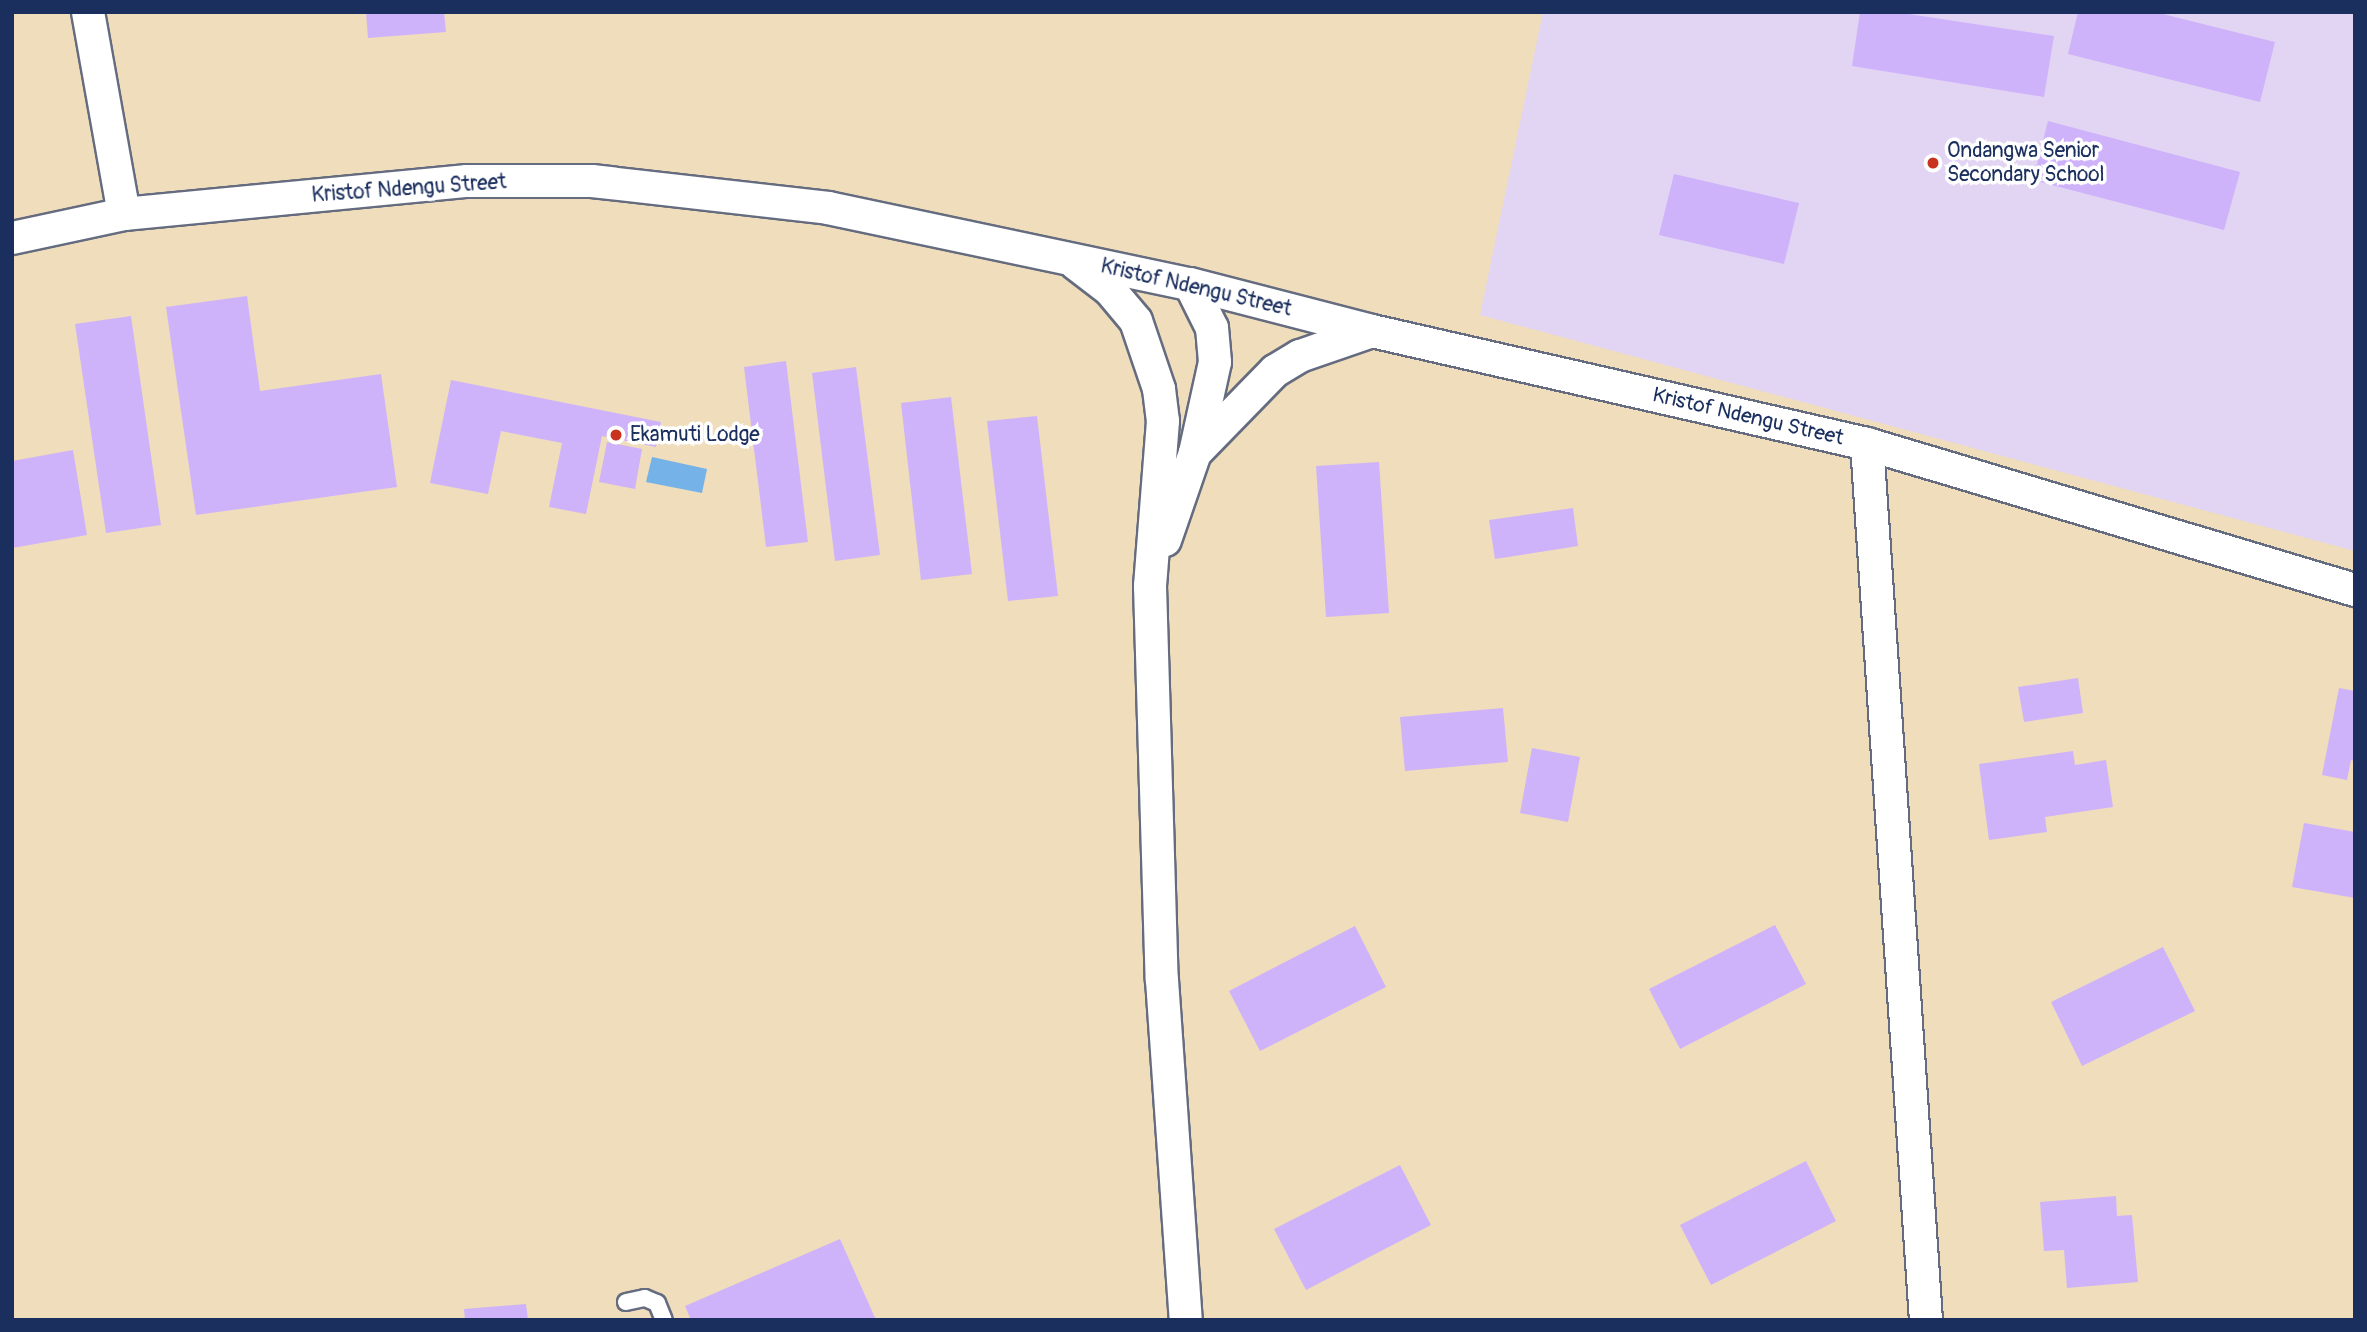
<!DOCTYPE html>
<style>
body{margin:0}
#map{position:relative;width:2367px;height:1332px;overflow:hidden;background:#efddbc;font-family:Pangolin,sans-serif}
div>[style]{position:absolute}
[style*='--x']{left:calc(var(--x)*1px);top:calc(var(--y)*1px);width:calc(var(--w)*1px);rotate:calc(var(--a)*1deg)}
.built>*{inset:0;background:#e2d4f3}
.water>*{inset:0;background:#74b2e7}
.building>*{inset:0;background:#cfb3fa}
.roads{filter:drop-shadow(2px 0 #656c7f) drop-shadow(-2px 0 #656c7f) drop-shadow(0 2px #656c7f) drop-shadow(0 -2px #656c7f)}
.lane>*{height:16px;margin:-8px;padding:0 8px;transform-origin:8px;border-radius:8px;background:#fff}
.street>*{height:32px;margin:-16px;padding:0 16px;transform-origin:16px;border-radius:16px;background:#fff}
.dots>*{width:19px;height:19px;translate:-50% -50%;box-sizing:border-box;border:4px solid #fff;border-radius:50%}
span{translate:-50% -50%;white-space:nowrap;text-align:center;line-height:1.15;-webkit-text-stroke:7px #fff;paint-order:stroke}
.poi-label{font-size:21px;color:#1b2f5e}
.left{translate:0 -50%;text-align:left}
.street-label{font-size:21px;color:#1b2f5e}
.frame{position:absolute;inset:0;border:14px solid #1b2f5e;pointer-events:none}
</style>
<div id="map">
<div class="built">
<i style="clip-path:polygon(1543px 12px,2355px 12px,2355px 551px,1480px 315px)"></i>
</div>
<div class="water">
<i style="clip-path:polygon(652px 457px,707px 469px,702px 493px,646px 482px)"></i>
</div>
<div class="building">
<i style="clip-path:polygon(366px 12px,444px 12px,446px 32px,368px 38px)"></i>
<i style="clip-path:polygon(1860px 12px,1895px 12px,2054px 36px,2044px 97px,1852px 66px)"></i>
<i style="clip-path:polygon(2078px 12px,2155px 12px,2275px 42px,2260px 102px,2068px 54px)"></i>
<i style="clip-path:polygon(2048px 121px,2240px 172px,2224px 230px,2033px 180px)"></i>
<i style="clip-path:polygon(1674px 174px,1799px 203px,1784px 264px,1659px 235px)"></i>
<i style="clip-path:polygon(247px 296px,260px 391px,381px 374px,397px 487px,196px 515px,166px 307px)"></i>
<i style="clip-path:polygon(131px 316px,161px 525px,106px 533px,75px 324px)"></i>
<i style="clip-path:polygon(786px 361px,808px 542px,766px 547px,744px 367px)"></i>
<i style="clip-path:polygon(856px 367px,880px 555px,835px 561px,812px 373px)"></i>
<i style="clip-path:polygon(451px 380px,661px 422px,656px 447px,602px 436px,586px 514px,549px 507px,562px 443px,501px 431px,488px 494px,430px 483px)"></i>
<i style="clip-path:polygon(951px 397px,972px 574px,921px 580px,901px 403px)"></i>
<i style="clip-path:polygon(1037px 416px,1058px 596px,1008px 601px,987px 421px)"></i>
<i style="clip-path:polygon(607px 442px,642px 449px,635px 489px,599px 482px)"></i>
<i style="clip-path:polygon(73px 450px,87px 535px,12px 548px,12px 461px)"></i>
<i style="clip-path:polygon(1379px 462px,1389px 613px,1326px 617px,1316px 466px)"></i>
<i style="clip-path:polygon(1573px 508px,1578px 546px,1495px 559px,1489px 520px)"></i>
<i style="clip-path:polygon(2078px 678px,2083px 713px,2024px 722px,2018px 687px)"></i>
<i style="clip-path:polygon(2339px 688px,2355px 691px,2355px 761px,2351px 760px,2347px 780px,2322px 775px)"></i>
<i style="clip-path:polygon(1503px 708px,1508px 762px,1405px 771px,1400px 717px)"></i>
<i style="clip-path:polygon(1532px 748px,1580px 757px,1568px 822px,1520px 813px)"></i>
<i style="clip-path:polygon(2073px 751px,2075px 765px,2106px 760px,2113px 807px,2045px 817px,2047px 832px,1989px 840px,1979px 764px)"></i>
<i style="clip-path:polygon(2304px 823px,2355px 832px,2355px 898px,2292px 887px)"></i>
<i style="clip-path:polygon(1775px 925px,1806px 984px,1680px 1049px,1649px 989px)"></i>
<i style="clip-path:polygon(1355px 926px,1386px 987px,1260px 1051px,1229px 991px)"></i>
<i style="clip-path:polygon(2163px 947px,2195px 1011px,2082px 1066px,2051px 1002px)"></i>
<i style="clip-path:polygon(1806px 1161px,1836px 1221px,1711px 1285px,1680px 1225px)"></i>
<i style="clip-path:polygon(1400px 1165px,1431px 1225px,1306px 1290px,1274px 1229px)"></i>
<i style="clip-path:polygon(2116px 1196px,2117px 1216px,2132px 1215px,2138px 1282px,2067px 1288px,2064px 1250px,2044px 1251px,2040px 1202px)"></i>
<i style="clip-path:polygon(840px 1239px,876px 1320px,691px 1320px,685px 1306px)"></i>
<i style="clip-path:polygon(526px 1304px,528px 1320px,465px 1320px,464px 1309px)"></i>
</div>
<div class="roads">
<div class="lane">
<i style="--x:626;--y:1302;--w:19;--a:-12"></i>
<i style="--x:645;--y:1298;--w:13;--a:23"></i>
<i style="--x:657;--y:1303;--w:18;--a:68"></i>
</div>
<div class="street">
<i style="--x:88;--y:12;--w:205;--a:79.9"></i>
<i style="--x:12;--y:238;--w:115;--a:-12.1"></i>
<i style="--x:124;--y:214;--w:345;--a:-5.5"></i>
<i style="--x:467;--y:181;--w:125;--a:0"></i>
<i style="--x:592;--y:181;--w:238;--a:6.5"></i>
<i style="--x:828;--y:208;--w:370;--a:11.9"></i>
<i style="--x:1190;--y:284;--w:188;--a:14.5"></i>
<i style="--x:1372;--y:331;--w:508;--a:12.86"></i>
<i style="--x:1867;--y:444;--w:509;--a:16.66"></i>
<i style="--x:1075;--y:263;--w:44;--a:37.6"></i>
<i style="--x:1110;--y:290;--w:40;--a:50"></i>
<i style="--x:1136;--y:321;--w:72;--a:71.3"></i>
<i style="--x:1159;--y:389;--w:32;--a:83"></i>
<i style="--x:1163;--y:421;--w:166;--a:94.5"></i>
<i style="--x:1150;--y:586;--w:394;--a:88.3"></i>
<i style="--x:1162;--y:980;--w:341;--a:86"></i>
<i style="--x:1867;--y:444;--w:878;--a:86.15"></i>
<i style="--x:1195;--y:453;--w:115;--a:-45.7"></i>
<i style="--x:1275;--y:371;--w:29;--a:-31"></i>
<i style="--x:1300;--y:356;--w:76;--a:-19.1"></i>
<i style="--x:1165;--y:540;--w:92;--a:-71"></i>
<i style="--x:1195;--y:453;--w:93;--a:-77.6"></i>
<i style="--x:1215;--y:362;--w:34;--a:-95"></i>
<i style="--x:1212;--y:328;--w:49;--a:-116.6"></i>
</div>
</div>
<div class="dots">
<i style="left:1933px;top:163px;background:#c8321e"></i>
<i style="left:616px;top:435px;background:#c8321e"></i>
</div>
<div class="poi-label">
<span class="left" style="left:1947px;top:163px">Ondangwa Senior<br>Secondary School</span>
<span class="left" style="left:630px;top:435px">Ekamuti Lodge</span>
</div>
<div class="street-label">
<span style="left:409px;top:189px;rotate:-4deg">Kristof Ndengu Street</span>
<span style="left:1196px;top:288px;rotate:13deg">Kristof Ndengu Street</span>
<span style="left:1748px;top:417px;rotate:13deg">Kristof Ndengu Street</span>
</div>
<div class="frame"></div>
</div>
